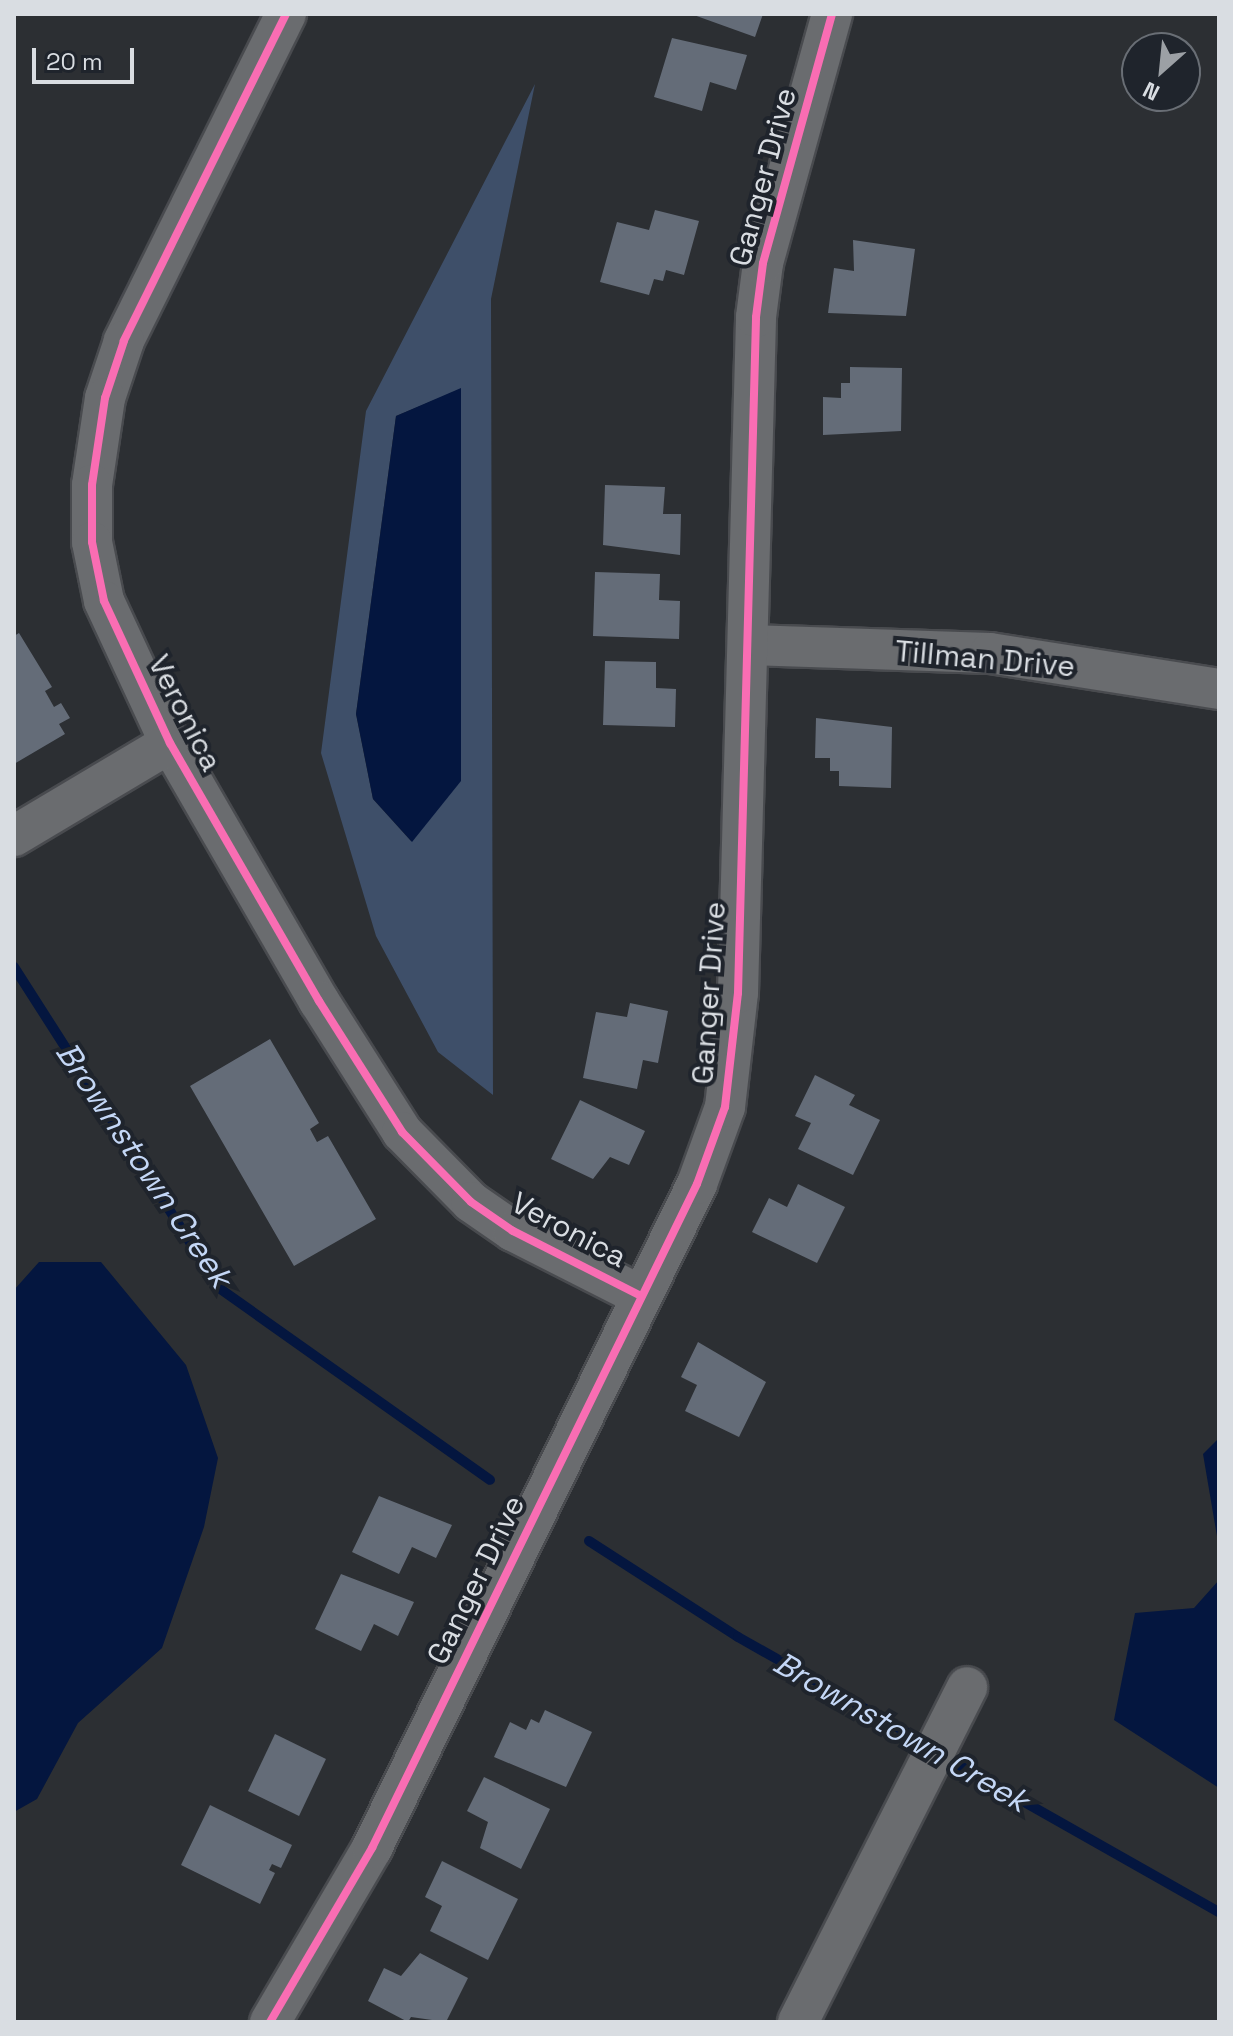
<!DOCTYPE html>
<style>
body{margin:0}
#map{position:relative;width:1233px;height:2036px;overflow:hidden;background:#2c2f33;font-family:"Space Grotesk",sans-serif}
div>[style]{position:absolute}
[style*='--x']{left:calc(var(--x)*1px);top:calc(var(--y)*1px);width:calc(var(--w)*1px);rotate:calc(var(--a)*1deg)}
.green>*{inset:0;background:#3e4f69}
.water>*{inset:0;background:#04163f}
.stream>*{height:10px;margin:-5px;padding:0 5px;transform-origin:5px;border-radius:5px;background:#04163f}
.building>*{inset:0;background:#646c78}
.roads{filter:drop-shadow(2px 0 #494b4f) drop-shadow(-2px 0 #494b4f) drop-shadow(0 2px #494b4f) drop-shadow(0 -2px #494b4f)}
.minor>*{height:40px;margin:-20px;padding:0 20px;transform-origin:20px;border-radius:20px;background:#6a6c6f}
.cycleway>*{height:8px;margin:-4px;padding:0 4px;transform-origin:4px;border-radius:4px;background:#f96db3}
span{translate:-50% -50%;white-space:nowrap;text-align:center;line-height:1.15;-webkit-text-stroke:8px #1f242c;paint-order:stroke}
.street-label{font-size:30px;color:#d9dde2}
.water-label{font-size:32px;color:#c4d7f6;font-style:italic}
.frame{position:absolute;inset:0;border:16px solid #d9dde2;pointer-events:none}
.north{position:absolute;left:1121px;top:32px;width:80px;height:80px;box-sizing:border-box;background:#1f242c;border:2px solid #696e75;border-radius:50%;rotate:207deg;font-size:22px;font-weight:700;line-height:32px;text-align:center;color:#d9dde2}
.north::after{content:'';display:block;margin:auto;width:28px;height:36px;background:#9ca0a5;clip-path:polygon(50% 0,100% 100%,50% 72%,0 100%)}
.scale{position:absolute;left:32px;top:48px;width:102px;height:36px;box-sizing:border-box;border:4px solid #d9dde2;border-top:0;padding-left:10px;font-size:24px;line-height:28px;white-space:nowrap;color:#d9dde2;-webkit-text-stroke:6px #1f242c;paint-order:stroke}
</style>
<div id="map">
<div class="green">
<i style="clip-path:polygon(evenodd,535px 84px,491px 299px,493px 1095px,438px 1052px,376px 936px,321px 753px,366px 411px,535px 84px,461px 389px,460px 532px,411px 841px,373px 799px,356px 714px,396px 416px,461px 389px)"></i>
</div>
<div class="water">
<i style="clip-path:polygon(461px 388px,461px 781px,412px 842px,373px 799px,356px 714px,396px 416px)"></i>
<i style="clip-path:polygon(39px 1262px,101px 1262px,186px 1365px,218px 1458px,204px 1527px,162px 1648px,78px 1723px,37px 1799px,14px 1812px,14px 1290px)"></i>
<i style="clip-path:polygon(1219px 1438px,1219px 1548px,1203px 1454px)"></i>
<i style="clip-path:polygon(1219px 1580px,1219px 1788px,1114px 1720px,1135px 1613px,1194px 1608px)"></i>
</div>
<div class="stream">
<i style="--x:14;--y:967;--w:381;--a:57.4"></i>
<i style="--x:219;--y:1288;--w:332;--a:35.3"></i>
<i style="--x:589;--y:1541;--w:177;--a:32.8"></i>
<i style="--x:738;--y:1637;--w:222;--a:29.5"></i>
<i style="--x:943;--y:1756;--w:317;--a:29.5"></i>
</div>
<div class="building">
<i style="clip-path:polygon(691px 14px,763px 14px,755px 37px)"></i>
<i style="clip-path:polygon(672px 38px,747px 55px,736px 90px,710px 82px,702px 111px,654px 97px)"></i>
<i style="clip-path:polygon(655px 210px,699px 221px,684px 275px,666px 270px,663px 281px,654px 279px,649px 295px,600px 282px,617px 222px,649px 230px)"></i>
<i style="clip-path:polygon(853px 240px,915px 249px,906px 316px,828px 313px,834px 268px,854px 271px)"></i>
<i style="clip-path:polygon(850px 367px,902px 368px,901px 431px,823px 435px,823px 397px,841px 398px,841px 383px,850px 383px)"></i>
<i style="clip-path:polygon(605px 485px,665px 487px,663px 514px,681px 514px,680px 555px,603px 545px)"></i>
<i style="clip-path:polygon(595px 572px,660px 574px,659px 600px,680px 601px,679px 639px,593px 636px)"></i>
<i style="clip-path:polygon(19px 633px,52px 687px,45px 691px,54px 707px,61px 703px,70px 718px,59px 724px,65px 734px,14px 764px,14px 636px)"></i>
<i style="clip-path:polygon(605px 661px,656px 662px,656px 688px,676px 689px,675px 727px,603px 725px)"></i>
<i style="clip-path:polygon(816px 718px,892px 727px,891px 788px,839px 786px,839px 771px,830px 771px,830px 758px,815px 758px)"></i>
<i style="clip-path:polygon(630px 1003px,668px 1011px,658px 1063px,643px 1060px,637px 1089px,583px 1078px,596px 1012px,627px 1017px)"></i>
<i style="clip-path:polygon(270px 1039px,319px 1123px,310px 1129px,317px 1142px,328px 1136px,376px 1219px,294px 1266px,190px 1086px)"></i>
<i style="clip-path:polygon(815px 1075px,855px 1095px,849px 1105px,880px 1120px,853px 1175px,798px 1149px,811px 1123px,795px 1116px)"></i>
<i style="clip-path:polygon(580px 1100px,645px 1131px,629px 1165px,610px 1157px,593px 1179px,551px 1159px)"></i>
<i style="clip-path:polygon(798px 1184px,845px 1207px,817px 1263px,752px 1232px,769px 1198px,787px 1207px)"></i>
<i style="clip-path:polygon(698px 1342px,766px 1382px,739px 1437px,685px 1411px,697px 1385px,681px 1377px)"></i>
<i style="clip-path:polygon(379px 1496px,452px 1525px,436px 1558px,412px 1547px,399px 1574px,352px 1552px)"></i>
<i style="clip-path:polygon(341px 1574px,414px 1602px,398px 1636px,374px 1624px,361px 1651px,315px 1629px)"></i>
<i style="clip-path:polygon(545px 1710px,592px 1732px,566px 1787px,494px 1757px,510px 1722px,526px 1730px,531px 1719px,539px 1723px)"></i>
<i style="clip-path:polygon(275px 1734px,326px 1759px,299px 1816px,248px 1791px)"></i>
<i style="clip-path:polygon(484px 1777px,550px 1809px,521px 1869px,480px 1848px,488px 1822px,467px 1811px)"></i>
<i style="clip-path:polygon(210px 1805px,292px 1845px,281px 1868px,272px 1864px,269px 1870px,275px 1873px,260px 1904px,181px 1865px)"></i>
<i style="clip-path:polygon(442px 1861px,518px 1899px,488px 1960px,430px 1931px,442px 1906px,425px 1897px)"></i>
<i style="clip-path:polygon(420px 1953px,468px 1978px,446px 2022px,411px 2017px,408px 2022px,368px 2001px,384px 1968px,401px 1976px)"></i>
</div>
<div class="roads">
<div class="minor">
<i style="--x:286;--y:14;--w:365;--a:116.4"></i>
<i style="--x:124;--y:341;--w:60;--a:108.4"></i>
<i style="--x:105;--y:398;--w:88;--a:98.5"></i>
<i style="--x:92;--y:485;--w:57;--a:90"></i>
<i style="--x:92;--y:542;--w:60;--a:78.5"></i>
<i style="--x:104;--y:601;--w:157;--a:65.1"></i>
<i style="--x:170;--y:743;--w:298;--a:60"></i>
<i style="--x:319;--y:1001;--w:155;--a:57.6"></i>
<i style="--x:402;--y:1132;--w:98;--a:45.4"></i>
<i style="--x:471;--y:1202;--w:51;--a:34.6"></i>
<i style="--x:513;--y:1231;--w:144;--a:26.9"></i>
<i style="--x:749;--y:645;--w:241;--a:1.9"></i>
<i style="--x:990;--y:653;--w:232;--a:8.9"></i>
<i style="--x:14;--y:836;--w:182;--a:-30.8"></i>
<i style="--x:270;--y:2022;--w:202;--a:-59.6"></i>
<i style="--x:372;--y:1848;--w:739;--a:-63.92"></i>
<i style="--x:697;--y:1184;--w:82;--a:-70"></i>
<i style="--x:725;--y:1107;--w:115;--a:-83.5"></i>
<i style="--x:738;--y:993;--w:676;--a:-88.47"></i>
<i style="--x:756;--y:317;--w:54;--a:-82.6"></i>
<i style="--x:763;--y:263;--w:258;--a:-74.5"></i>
<i style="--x:798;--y:2022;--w:375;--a:-63.2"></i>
</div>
</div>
<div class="cycleway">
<i style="--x:286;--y:14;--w:365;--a:116.4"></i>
<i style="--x:124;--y:341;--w:60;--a:108.4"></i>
<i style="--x:105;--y:398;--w:88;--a:98.5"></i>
<i style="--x:92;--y:485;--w:57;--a:90"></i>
<i style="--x:92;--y:542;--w:60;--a:78.5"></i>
<i style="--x:104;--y:601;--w:157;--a:65.1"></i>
<i style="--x:170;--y:743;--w:298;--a:60"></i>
<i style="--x:319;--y:1001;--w:155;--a:57.6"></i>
<i style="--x:402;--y:1132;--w:98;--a:45.4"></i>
<i style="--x:471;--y:1202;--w:51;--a:34.6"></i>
<i style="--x:513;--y:1231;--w:144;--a:26.9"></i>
<i style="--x:270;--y:2022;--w:202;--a:-59.6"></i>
<i style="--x:372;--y:1848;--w:739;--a:-63.92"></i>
<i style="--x:697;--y:1184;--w:82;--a:-70"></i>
<i style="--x:725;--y:1107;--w:115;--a:-83.5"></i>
<i style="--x:738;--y:993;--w:676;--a:-88.47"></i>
<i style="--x:756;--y:317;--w:54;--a:-82.6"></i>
<i style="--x:763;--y:263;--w:258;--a:-74.5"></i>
</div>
<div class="street-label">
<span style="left:763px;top:177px;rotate:-75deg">Ganger Drive</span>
<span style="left:985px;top:659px;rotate:5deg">Tillman Drive</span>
<span style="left:185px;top:713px;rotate:63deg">Veronica</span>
<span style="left:709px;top:993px;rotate:-86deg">Ganger Drive</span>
<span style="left:569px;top:1230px;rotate:28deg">Veronica</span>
<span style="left:476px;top:1580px;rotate:-64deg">Ganger Drive</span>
</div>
<div class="water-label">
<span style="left:144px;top:1165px;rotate:56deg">Brownstown Creek</span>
<span style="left:901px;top:1732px;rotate:30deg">Brownstown Creek</span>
</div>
<div class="frame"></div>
<div class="north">N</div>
<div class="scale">20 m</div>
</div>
